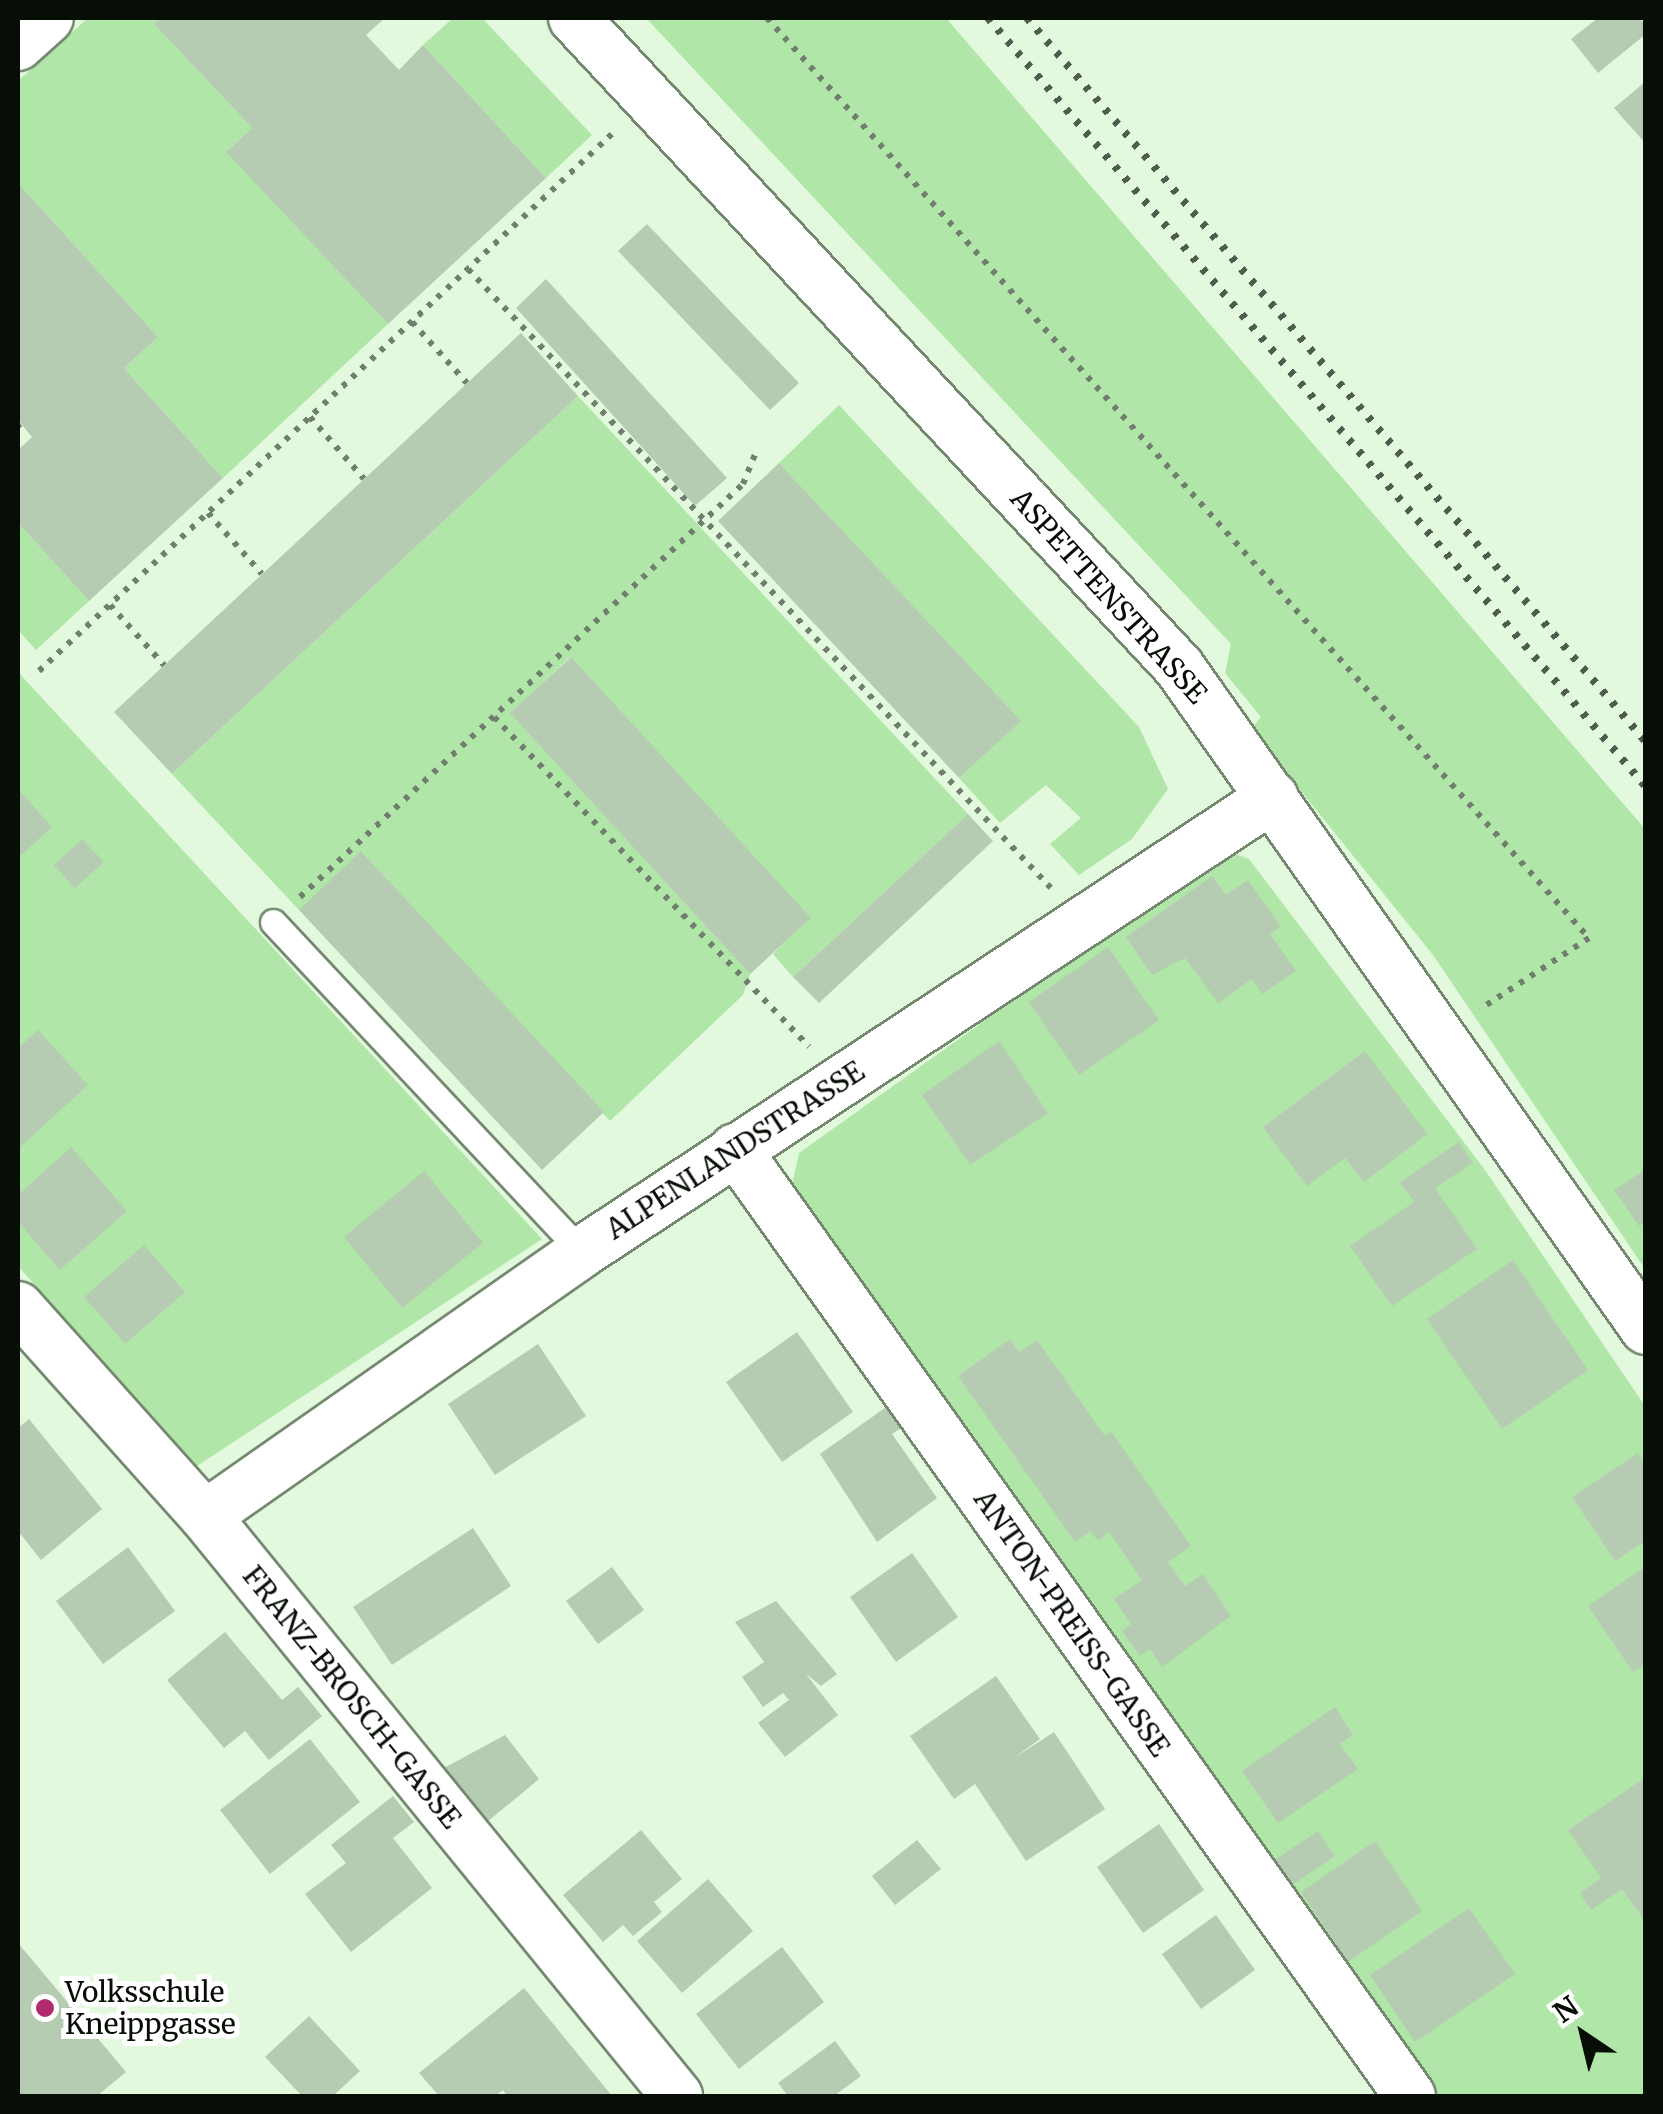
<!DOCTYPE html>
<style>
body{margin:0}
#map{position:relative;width:1663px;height:2114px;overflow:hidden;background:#e2f9de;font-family:Merriweather,serif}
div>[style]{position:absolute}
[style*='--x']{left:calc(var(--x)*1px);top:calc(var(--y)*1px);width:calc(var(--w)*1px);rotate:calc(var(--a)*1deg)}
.green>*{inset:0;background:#b0e6a7}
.building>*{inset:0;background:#b6ccb2}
.path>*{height:6px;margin-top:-3px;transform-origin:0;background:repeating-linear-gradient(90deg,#717f6e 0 5px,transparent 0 13px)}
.roads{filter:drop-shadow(2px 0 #748970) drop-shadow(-2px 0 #748970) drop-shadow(0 2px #748970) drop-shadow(0 -2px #748970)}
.service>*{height:25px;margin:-12.5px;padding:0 12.5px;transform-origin:12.5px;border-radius:12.5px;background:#fff}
.minor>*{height:50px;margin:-25px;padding:0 25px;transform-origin:25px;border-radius:25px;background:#fff}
.rail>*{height:8px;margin-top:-4px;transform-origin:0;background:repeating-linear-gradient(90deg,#505d4e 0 5px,transparent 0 15px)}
.dots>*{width:28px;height:28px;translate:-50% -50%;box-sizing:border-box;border:5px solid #fff;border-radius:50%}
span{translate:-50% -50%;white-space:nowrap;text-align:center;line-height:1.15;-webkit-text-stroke:10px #fff;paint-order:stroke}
.street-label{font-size:28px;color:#070e06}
.poi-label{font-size:28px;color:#070e06}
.left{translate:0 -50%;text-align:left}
.frame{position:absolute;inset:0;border:20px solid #070e06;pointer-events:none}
.north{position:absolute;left:1533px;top:1984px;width:100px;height:100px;-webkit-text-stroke:8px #fff;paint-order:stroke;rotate:325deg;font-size:28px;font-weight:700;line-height:40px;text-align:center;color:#070e06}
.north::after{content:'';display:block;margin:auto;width:35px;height:45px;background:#070e06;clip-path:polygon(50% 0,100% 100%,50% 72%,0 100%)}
</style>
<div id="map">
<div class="green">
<i style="clip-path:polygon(88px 18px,161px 18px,155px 25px,252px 128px,227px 151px,388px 324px,223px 478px,124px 368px,158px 337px,18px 183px,18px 81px)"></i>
<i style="clip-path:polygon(453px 18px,482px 18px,592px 135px,546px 178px,423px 45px)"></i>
<i style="clip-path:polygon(646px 18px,946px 18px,1645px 829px,1645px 1269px,1433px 955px,1251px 729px,1261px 717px,1225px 673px,1231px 644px)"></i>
<i style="clip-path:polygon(578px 396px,968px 814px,793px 977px,773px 954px,810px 918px,570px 657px,511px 713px,750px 974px,743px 995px,610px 1121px,362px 852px,299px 910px,172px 774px)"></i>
<i style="clip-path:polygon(839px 405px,1139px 727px,1168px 789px,1132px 839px,1079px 875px,1050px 844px,1081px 818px,1046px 785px,1000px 823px,959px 778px,1020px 721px,779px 463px)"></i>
<i style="clip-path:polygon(18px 523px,89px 601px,36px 650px,18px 630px)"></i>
<i style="clip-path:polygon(18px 672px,542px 1239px,197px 1466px,18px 1266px)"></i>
<i style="clip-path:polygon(1224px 850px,1249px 859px,1485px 1170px,1645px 1406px,1645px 2096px,1437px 2096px,791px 1190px,799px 1153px)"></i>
</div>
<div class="building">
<i style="clip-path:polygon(161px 18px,385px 18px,366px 35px,399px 70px,423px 45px,546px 178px,388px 324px,226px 152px,252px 128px,154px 24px)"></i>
<i style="clip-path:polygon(1598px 18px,1639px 18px,1646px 25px,1646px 34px,1598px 73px,1571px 39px)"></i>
<i style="clip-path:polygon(1646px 81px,1646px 144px,1614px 108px)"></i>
<i style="clip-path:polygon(18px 183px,158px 337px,124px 368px,223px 478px,89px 601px,18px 523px,18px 450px,32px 437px,18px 420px)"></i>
<i style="clip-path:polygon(647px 224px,799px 383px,770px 410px,618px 251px)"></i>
<i style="clip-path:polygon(546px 279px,727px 478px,695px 506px,516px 308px)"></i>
<i style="clip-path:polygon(521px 333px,578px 396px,172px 774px,114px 712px)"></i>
<i style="clip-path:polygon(779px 463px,1021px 721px,959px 778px,718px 521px)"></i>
<i style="clip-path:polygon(571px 657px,811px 918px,750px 974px,510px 713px)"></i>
<i style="clip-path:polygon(18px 789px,52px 827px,18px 858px)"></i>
<i style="clip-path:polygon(968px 814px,993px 841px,819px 1003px,793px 977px)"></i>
<i style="clip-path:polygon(82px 839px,104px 862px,75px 888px,54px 865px)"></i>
<i style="clip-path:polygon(361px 851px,604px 1112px,542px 1170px,299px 910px)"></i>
<i style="clip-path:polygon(1212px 876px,1226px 895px,1248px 880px,1281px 927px,1270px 934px,1296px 971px,1262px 994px,1252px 979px,1218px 1003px,1185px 958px,1152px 975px,1126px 937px)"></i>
<i style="clip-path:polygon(1108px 947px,1159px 1020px,1079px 1075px,1029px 1002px)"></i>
<i style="clip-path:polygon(38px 1030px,88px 1085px,18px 1149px,18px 1048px)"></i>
<i style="clip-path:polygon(999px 1041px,1048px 1113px,970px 1165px,922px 1095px)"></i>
<i style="clip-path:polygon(1365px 1051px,1427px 1134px,1364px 1182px,1345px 1158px,1307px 1186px,1263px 1127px)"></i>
<i style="clip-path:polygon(1459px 1142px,1473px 1163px,1435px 1188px,1477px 1249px,1392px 1306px,1350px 1246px,1414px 1202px,1400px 1182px)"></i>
<i style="clip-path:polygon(71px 1147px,127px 1211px,60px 1270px,18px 1222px,18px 1195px)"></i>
<i style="clip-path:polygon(1646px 1169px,1646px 1222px,1639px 1226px,1614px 1190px)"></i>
<i style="clip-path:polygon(424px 1171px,483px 1243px,402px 1308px,344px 1237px)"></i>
<i style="clip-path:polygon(144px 1245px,185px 1292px,125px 1344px,84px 1297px)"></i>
<i style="clip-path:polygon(1513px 1260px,1588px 1370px,1502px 1429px,1427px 1319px)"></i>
<i style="clip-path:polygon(797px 1332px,853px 1412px,782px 1462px,726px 1382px)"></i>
<i style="clip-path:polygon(1010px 1339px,1019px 1352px,1037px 1340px,1105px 1436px,1111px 1431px,1191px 1546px,1168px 1562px,1185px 1586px,1203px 1574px,1231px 1616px,1162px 1667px,1150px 1649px,1140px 1656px,1122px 1631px,1131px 1624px,1114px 1599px,1142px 1580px,1109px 1532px,1098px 1541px,1090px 1531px,1075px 1542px,958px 1376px)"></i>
<i style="clip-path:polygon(538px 1344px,586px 1416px,495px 1475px,448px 1404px)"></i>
<i style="clip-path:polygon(889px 1405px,904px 1426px,892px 1434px,937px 1498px,877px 1542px,820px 1454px)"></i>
<i style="clip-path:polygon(29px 1419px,102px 1509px,41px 1560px,18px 1531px,18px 1428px)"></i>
<i style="clip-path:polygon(1638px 1453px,1646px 1465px,1646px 1540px,1615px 1561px,1572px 1497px)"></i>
<i style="clip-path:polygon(473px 1528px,511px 1586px,392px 1665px,353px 1607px)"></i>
<i style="clip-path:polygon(128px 1547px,175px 1611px,103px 1664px,56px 1601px)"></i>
<i style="clip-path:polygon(912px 1553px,958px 1617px,896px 1662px,850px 1597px)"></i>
<i style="clip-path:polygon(1646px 1566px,1646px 1664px,1633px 1672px,1588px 1606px)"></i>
<i style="clip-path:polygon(612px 1567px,644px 1610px,598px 1644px,566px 1601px)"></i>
<i style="clip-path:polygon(776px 1601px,837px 1674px,821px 1686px,806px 1674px,838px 1715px,785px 1757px,758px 1723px,789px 1700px,783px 1693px,763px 1707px,742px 1677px,764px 1662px,735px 1622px)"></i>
<i style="clip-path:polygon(225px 1632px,282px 1700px,298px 1687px,322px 1716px,269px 1760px,245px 1731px,224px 1748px,167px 1680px)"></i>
<i style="clip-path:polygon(996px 1676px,1040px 1739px,1014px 1758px,1054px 1732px,1105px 1809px,1026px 1861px,975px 1784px,954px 1799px,910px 1736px)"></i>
<i style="clip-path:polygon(1335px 1707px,1353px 1735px,1340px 1744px,1358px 1769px,1278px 1823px,1242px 1771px)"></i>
<i style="clip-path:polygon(505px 1735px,539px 1779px,487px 1822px,444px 1768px)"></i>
<i style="clip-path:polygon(310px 1739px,360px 1802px,270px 1874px,220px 1810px)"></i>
<i style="clip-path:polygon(1646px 1777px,1646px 1923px,1622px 1889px,1591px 1910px,1580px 1893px,1601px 1878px,1568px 1830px)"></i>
<i style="clip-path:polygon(393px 1796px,414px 1822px,393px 1838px,432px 1888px,351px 1952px,305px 1894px,346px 1863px,331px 1845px)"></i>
<i style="clip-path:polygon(1159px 1824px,1204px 1890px,1143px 1933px,1097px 1867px)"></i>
<i style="clip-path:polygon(641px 1830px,682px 1879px,654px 1902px,662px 1912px,633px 1936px,623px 1925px,603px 1942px,563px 1895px)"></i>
<i style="clip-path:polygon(1318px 1831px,1335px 1856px,1285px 1890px,1268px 1864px)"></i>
<i style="clip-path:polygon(917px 1840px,941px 1869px,895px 1905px,872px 1876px)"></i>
<i style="clip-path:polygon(1375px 1841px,1422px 1911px,1348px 1962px,1301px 1892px)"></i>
<i style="clip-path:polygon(708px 1879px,753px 1931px,682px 1993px,637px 1941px)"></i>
<i style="clip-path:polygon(1469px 1908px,1515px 1974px,1415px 2042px,1370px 1975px)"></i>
<i style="clip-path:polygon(1216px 1915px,1255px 1970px,1201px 2009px,1162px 1954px)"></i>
<i style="clip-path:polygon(18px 1943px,126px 2072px,97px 2096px,18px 2096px)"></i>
<i style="clip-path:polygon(782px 1947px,824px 2002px,739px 2069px,696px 2014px)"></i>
<i style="clip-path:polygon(524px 1988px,612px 2096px,507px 2096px,503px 2090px,495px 2096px,439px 2096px,419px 2073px)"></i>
<i style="clip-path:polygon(309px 2016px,360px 2071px,333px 2096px,302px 2096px,265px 2057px)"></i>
<i style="clip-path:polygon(835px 2041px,861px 2076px,834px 2096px,788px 2096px,778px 2083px)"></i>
</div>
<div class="path">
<i style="--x:767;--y:18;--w:1234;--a:48.22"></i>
<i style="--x:1589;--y:938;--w:130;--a:146.9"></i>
<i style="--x:468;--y:269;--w:850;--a:46.72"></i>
<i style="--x:412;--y:322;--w:82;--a:48"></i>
<i style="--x:310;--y:417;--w:82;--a:48.9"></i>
<i style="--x:18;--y:426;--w:3;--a:-45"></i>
<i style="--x:208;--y:513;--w:81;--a:48.5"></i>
<i style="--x:110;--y:605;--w:81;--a:48"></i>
<i style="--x:39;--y:671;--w:788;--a:-43.15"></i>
<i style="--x:494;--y:717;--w:456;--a:46.3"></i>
<i style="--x:300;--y:897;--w:606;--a:-42.99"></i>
<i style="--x:743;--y:484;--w:35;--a:-68"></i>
</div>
<div class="roads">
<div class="service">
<i style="--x:273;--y:922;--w:452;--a:46.9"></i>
</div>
<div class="minor">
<i style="--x:574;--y:18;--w:887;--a:47.01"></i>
<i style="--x:1179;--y:667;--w:810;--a:54.8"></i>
<i style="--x:18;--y:45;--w:40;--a:-42"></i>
<i style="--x:735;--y:1149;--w:1163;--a:54.52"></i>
<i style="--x:18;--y:1307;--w:280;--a:48.2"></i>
<i style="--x:205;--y:1516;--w:748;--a:50.86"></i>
<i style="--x:205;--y:1516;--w:460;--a:-35"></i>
<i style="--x:582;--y:1252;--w:827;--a:-33.36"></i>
</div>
</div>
<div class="rail">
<i style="--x:988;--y:18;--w:1012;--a:49.45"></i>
<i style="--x:1027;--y:18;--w:953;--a:49.47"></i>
</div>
<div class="dots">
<i style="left:45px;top:2008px;background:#b22a6c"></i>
</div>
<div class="street-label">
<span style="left:1109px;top:596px;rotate:48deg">ASPETTENSTRASSE</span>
<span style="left:735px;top:1150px;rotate:-33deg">ALPENLANDSTRASSE</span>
<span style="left:1072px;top:1623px;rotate:55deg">ANTON-PREISS-GASSE</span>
<span style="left:352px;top:1697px;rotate:51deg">FRANZ-BROSCH-GASSE</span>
</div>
<div class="poi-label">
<span class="left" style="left:65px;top:2008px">Volksschule<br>Kneippgasse</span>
</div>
<div class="frame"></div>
<div class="north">N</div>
</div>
